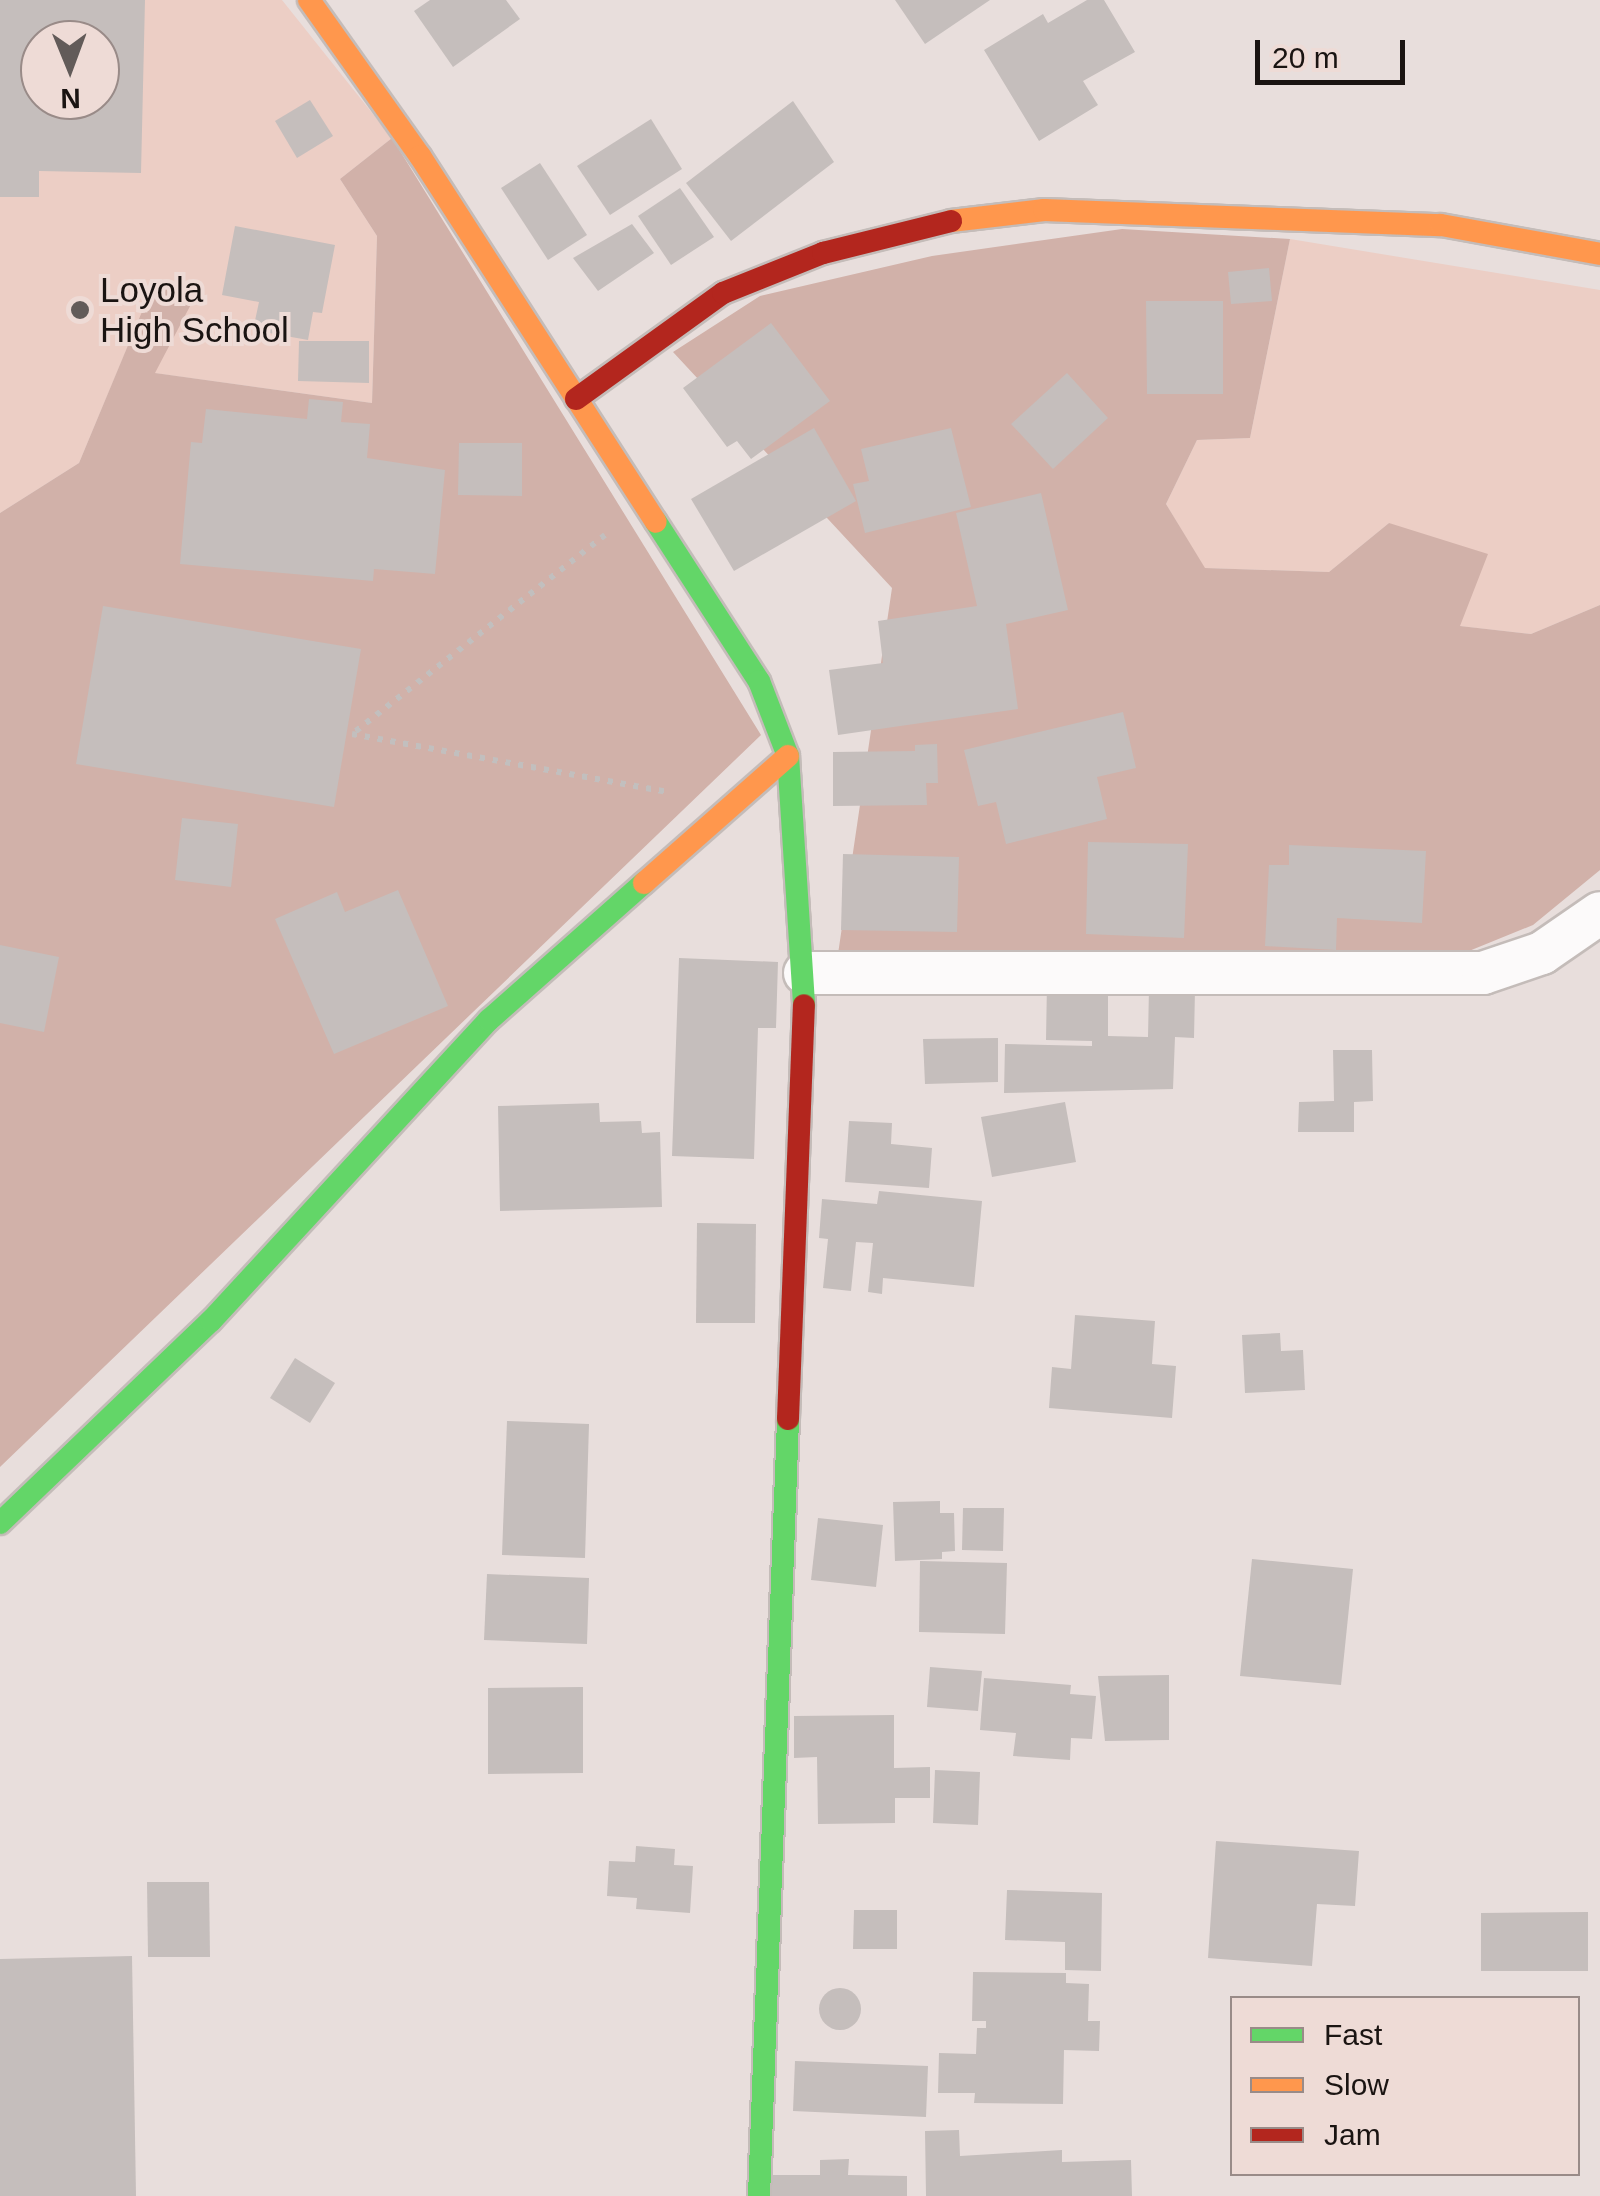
<!DOCTYPE html>
<style>
body{margin:0}
#map{position:relative;width:1600px;height:2196px;overflow:hidden;background:#e8dedc;font-family:Arial,sans-serif}
div>[style]{position:absolute}
[style*='--x']{left:calc(var(--x)*1px);top:calc(var(--y)*1px);width:calc(var(--w)*1px);rotate:calc(var(--a)*1deg)}
.green>*{inset:0;background:#eccec5}
.forest>*{inset:0;background:#d1b1a9}
.building>*{inset:0;background:#c5bebc}
.round{border-radius:50%}
.path>*{height:6px;margin-top:-3px;transform-origin:0;background:repeating-linear-gradient(90deg,#c2bfbe 0 5px,transparent 0 13px)}
.roads{filter:drop-shadow(2px 0 #c4bcb9) drop-shadow(-2px 0 #c4bcb9) drop-shadow(0 2px #c4bcb9) drop-shadow(0 -2px #c4bcb9)}
.street>*{height:42px;margin:-21px;padding:0 21px;transform-origin:21px;border-radius:21px;background:#fcfafa}
.fast>*{height:22px;margin:-11px;padding:0 11px;transform-origin:11px;border-radius:11px;background:#63d668}
.slow>*{height:22px;margin:-11px;padding:0 11px;transform-origin:11px;border-radius:11px;background:#ff974d}
.jam>*{height:22px;margin:-11px;padding:0 11px;transform-origin:11px;border-radius:11px;background:#b3261e}
.dots>*{width:28px;height:28px;translate:-50% -50%;box-sizing:border-box;border:5px solid #eedbd6;border-radius:50%}
span{translate:-50% -50%;white-space:nowrap;text-align:center;line-height:1.15;-webkit-text-stroke:8px #eedbd6;paint-order:stroke}
.poi-label{font-size:35px;color:#1a1412}
.left{translate:0 -50%;text-align:left}
.legend{position:absolute;left:1230px;top:1996px;width:350px;height:180px;box-sizing:border-box;background:#eedbd6;border:2px solid #998b88;margin:0;padding:12px 18px;list-style:none;font-size:30px;color:#1a1412}
.legend li{display:flex;align-items:center;gap:20px;height:50px}
.legend b{width:50px;border:2px solid #998b88}
.north{position:absolute;left:20px;top:20px;width:100px;height:100px;box-sizing:border-box;background:#eedbd6;border:2px solid #998b88;border-radius:50%;rotate:179deg;font-size:28px;font-weight:700;line-height:40px;text-align:center;color:#1a1412}
.north::after{content:'';display:block;margin:auto;width:35px;height:45px;background:#625b59;clip-path:polygon(50% 0,100% 100%,50% 72%,0 100%)}
.scale{position:absolute;left:1255px;top:40px;width:150px;height:45px;box-sizing:border-box;border:5px solid #1a1412;border-top:0;padding-left:12px;font-size:30px;line-height:35px;white-space:nowrap;color:#1a1412;-webkit-text-stroke:8px #eedbd6;paint-order:stroke}
</style>
<div id="map">
<div class="green">
<i style="clip-path:polygon(evenodd,0 0,282px 0,392px 138px,340px 179px,377px 236px,372px 403px,154px 373px,151px 291px,79px 463px,0 513px,0 0,40px 40px,100px 40px,100px 100px,40px 100px,40px 40px)"></i>
<i style="clip-path:polygon(1290px 239px,1600px 290px,1600px 605px,1531px 634px,1459px 626px,1389px 523px,1329px 572px,1204px 568px,1166px 504px,1197px 440px,1250px 438px)"></i>
</div>
<div class="forest">
<i style="clip-path:polygon(392px 138px,761px 735px,0 1467px,0 513px,79px 463px,151px 290px,199px 289px,155px 373px,372px 403px,377px 236px,340px 179px)"></i>
<i style="clip-path:polygon(1122px 229px,1290px 239px,1250px 438px,1197px 440px,1166px 504px,1205px 568px,1329px 572px,1389px 523px,1488px 554px,1460px 626px,1531px 634px,1600px 605px,1600px 870px,1533px 925px,1469px 951px,838px 954px,892px 588px,673px 352px,760px 296px,932px 256px)"></i>
</div>
<div class="building">
<i style="clip-path:polygon(evenodd,0 0,145px 0,141px 173px,39px 171px,39px 197px,0 197px,0 0,40px 40px,100px 40px,100px 100px,40px 100px,40px 40px)"></i>
<i style="clip-path:polygon(430px 0,506px 0,520px 19px,453px 67px,414px 11px)"></i>
<i style="clip-path:polygon(895px 0,990px 0,925px 44px)"></i>
<i style="clip-path:polygon(1087px 0,1104px 0,1135px 52px,1083px 81px,1098px 105px,1039px 141px,984px 50px,1043px 14px,1048px 23px)"></i>
<i style="clip-path:polygon(310px 100px,333px 136px,297px 158px,275px 121px)"></i>
<i style="clip-path:polygon(793px 101px,834px 162px,731px 241px,686px 183px)"></i>
<i style="clip-path:polygon(651px 119px,682px 169px,610px 215px,577px 166px)"></i>
<i style="clip-path:polygon(540px 163px,587px 235px,548px 260px,501px 188px)"></i>
<i style="clip-path:polygon(680px 188px,714px 237px,671px 265px,638px 216px)"></i>
<i style="clip-path:polygon(632px 224px,654px 253px,598px 291px,573px 258px)"></i>
<i style="clip-path:polygon(235px 226px,335px 245px,322px 313px,313px 312px,308px 340px,253px 330px,259px 302px,222px 295px)"></i>
<i style="clip-path:polygon(1269px 268px,1272px 301px,1231px 304px,1228px 272px)"></i>
<i style="clip-path:polygon(1146px 301px,1223px 301px,1223px 394px,1147px 394px)"></i>
<i style="clip-path:polygon(771px 323px,830px 401px,751px 459px,737px 441px,727px 447px,683px 388px)"></i>
<i style="clip-path:polygon(299px 341px,369px 341px,369px 383px,298px 381px)"></i>
<i style="clip-path:polygon(1067px 373px,1108px 418px,1053px 469px,1011px 424px)"></i>
<i style="clip-path:polygon(309px 399px,343px 402px,341px 422px,370px 424px,367px 458px,445px 470px,435px 574px,374px 569px,373px 581px,180px 564px,191px 442px,202px 443px,206px 409px,307px 419px)"></i>
<i style="clip-path:polygon(814px 428px,856px 501px,734px 571px,691px 499px)"></i>
<i style="clip-path:polygon(951px 428px,971px 507px,865px 533px,853px 484px,869px 481px,861px 449px)"></i>
<i style="clip-path:polygon(459px 443px,522px 443px,522px 496px,458px 495px)"></i>
<i style="clip-path:polygon(1041px 493px,1068px 610px,1006px 624px,1018px 709px,838px 735px,829px 670px,883px 663px,878px 621px,977px 606px,956px 513px)"></i>
<i style="clip-path:polygon(103px 606px,361px 649px,334px 807px,76px 764px)"></i>
<i style="clip-path:polygon(1123px 712px,1136px 768px,1097px 777px,1107px 819px,1006px 844px,996px 802px,978px 806px,964px 750px)"></i>
<i style="clip-path:polygon(937px 744px,938px 783px,926px 783px,927px 805px,833px 806px,833px 752px,915px 751px,915px 745px)"></i>
<i style="clip-path:polygon(182px 818px,238px 824px,231px 887px,175px 880px)"></i>
<i style="clip-path:polygon(1088px 842px,1188px 844px,1184px 938px,1086px 934px)"></i>
<i style="clip-path:polygon(1289px 845px,1426px 851px,1422px 923px,1337px 918px,1336px 950px,1265px 946px,1269px 865px,1289px 865px)"></i>
<i style="clip-path:polygon(843px 854px,959px 857px,957px 932px,841px 930px)"></i>
<i style="clip-path:polygon(398px 890px,448px 1006px,334px 1054px,275px 919px,337px 892px,345px 912px)"></i>
<i style="clip-path:polygon(0 945px,59px 957px,44px 1032px,0 1023px)"></i>
<i style="clip-path:polygon(679px 958px,778px 962px,776px 1028px,758px 1028px,754px 1159px,672px 1156px)"></i>
<i style="clip-path:polygon(1047px 982px,1108px 983px,1108px 1036px,1148px 1037px,1149px 988px,1195px 990px,1194px 1038px,1175px 1037px,1173px 1089px,1004px 1093px,1005px 1044px,1092px 1046px,1092px 1041px,1046px 1040px)"></i>
<i style="clip-path:polygon(998px 1038px,998px 1082px,925px 1084px,923px 1039px)"></i>
<i style="clip-path:polygon(1333px 1050px,1372px 1050px,1373px 1101px,1354px 1102px,1354px 1132px,1298px 1132px,1299px 1102px,1334px 1101px)"></i>
<i style="clip-path:polygon(1065px 1102px,1076px 1162px,992px 1177px,981px 1117px)"></i>
<i style="clip-path:polygon(599px 1103px,600px 1122px,641px 1121px,642px 1133px,660px 1132px,662px 1207px,500px 1211px,498px 1106px)"></i>
<i style="clip-path:polygon(849px 1121px,892px 1123px,891px 1144px,932px 1148px,929px 1188px,845px 1182px)"></i>
<i style="clip-path:polygon(879px 1191px,982px 1201px,974px 1287px,883px 1278px,882px 1294px,868px 1292px,873px 1243px,856px 1242px,851px 1291px,823px 1288px,828px 1239px,819px 1238px,822px 1199px,877px 1204px)"></i>
<i style="clip-path:polygon(697px 1223px,756px 1224px,755px 1323px,696px 1323px)"></i>
<i style="clip-path:polygon(1075px 1315px,1155px 1321px,1152px 1364px,1176px 1366px,1172px 1418px,1049px 1408px,1052px 1367px,1071px 1369px)"></i>
<i style="clip-path:polygon(1280px 1333px,1281px 1351px,1303px 1350px,1305px 1390px,1245px 1393px,1242px 1335px)"></i>
<i style="clip-path:polygon(295px 1358px,335px 1383px,310px 1423px,270px 1398px)"></i>
<i style="clip-path:polygon(507px 1421px,589px 1424px,585px 1558px,502px 1555px)"></i>
<i style="clip-path:polygon(940px 1501px,940px 1513px,954px 1513px,955px 1551px,942px 1552px,942px 1559px,895px 1561px,893px 1502px)"></i>
<i style="clip-path:polygon(963px 1508px,1004px 1508px,1003px 1551px,962px 1550px)"></i>
<i style="clip-path:polygon(818px 1518px,883px 1525px,876px 1587px,811px 1580px)"></i>
<i style="clip-path:polygon(1252px 1559px,1353px 1569px,1341px 1685px,1240px 1676px)"></i>
<i style="clip-path:polygon(920px 1561px,1007px 1563px,1005px 1634px,919px 1632px)"></i>
<i style="clip-path:polygon(487px 1574px,589px 1578px,587px 1644px,484px 1640px)"></i>
<i style="clip-path:polygon(930px 1667px,982px 1671px,978px 1711px,927px 1707px)"></i>
<i style="clip-path:polygon(1169px 1675px,1169px 1740px,1105px 1741px,1098px 1676px)"></i>
<i style="clip-path:polygon(984px 1678px,1071px 1685px,1070px 1694px,1096px 1696px,1092px 1739px,1071px 1738px,1070px 1760px,1013px 1756px,1016px 1733px,980px 1730px)"></i>
<i style="clip-path:polygon(583px 1687px,583px 1773px,488px 1774px,488px 1688px)"></i>
<i style="clip-path:polygon(894px 1715px,894px 1768px,930px 1767px,930px 1798px,895px 1798px,895px 1823px,818px 1824px,817px 1757px,794px 1758px,794px 1716px)"></i>
<i style="clip-path:polygon(935px 1770px,980px 1772px,978px 1825px,933px 1823px)"></i>
<i style="clip-path:polygon(1216px 1841px,1359px 1851px,1355px 1906px,1317px 1904px,1312px 1966px,1208px 1958px)"></i>
<i style="clip-path:polygon(636px 1846px,675px 1849px,674px 1865px,693px 1866px,690px 1913px,636px 1909px,637px 1898px,607px 1896px,609px 1861px,635px 1862px)"></i>
<i style="clip-path:polygon(147px 1882px,209px 1882px,210px 1957px,148px 1957px)"></i>
<i style="clip-path:polygon(1007px 1890px,1102px 1893px,1101px 1971px,1065px 1970px,1065px 1942px,1005px 1940px)"></i>
<i style="clip-path:polygon(854px 1910px,897px 1910px,897px 1949px,853px 1949px)"></i>
<i style="clip-path:polygon(1588px 1912px,1588px 1971px,1481px 1971px,1481px 1913px)"></i>
<i style="clip-path:polygon(132px 1956px,136px 2196px,0 2196px,0 1959px)"></i>
<i style="clip-path:polygon(973px 1972px,1066px 1973px,1066px 1983px,1089px 1984px,1088px 2021px,1100px 2021px,1099px 2051px,1064px 2050px,1063px 2104px,974px 2103px,975px 2093px,938px 2093px,939px 2053px,976px 2054px,977px 2028px,986px 2028px,986px 2021px,972px 2021px)"></i>
<i class="round" style="left:819px;top:1988px;width:42px;height:42px"></i>
<i style="clip-path:polygon(795px 2061px,928px 2066px,926px 2117px,793px 2111px)"></i>
<i style="clip-path:polygon(959px 2130px,960px 2156px,1062px 2150px,1062px 2162px,1131px 2160px,1132px 2196px,926px 2196px,925px 2131px)"></i>
<i style="clip-path:polygon(849px 2159px,848px 2175px,907px 2176px,907px 2196px,768px 2196px,768px 2175px,820px 2175px,820px 2160px)"></i>
</div>
<div class="path">
<i style="--x:605;--y:535;--w:322;--a:141.8"></i>
<i style="--x:352;--y:734;--w:321;--a:10.4"></i>
</div>
<div class="roads">
<div class="street">
<i style="--x:805;--y:973;--w:678;--a:0"></i>
<i style="--x:1483;--y:973;--w:62;--a:-18.7"></i>
<i style="--x:1542;--y:953;--w:70;--a:-34.6"></i>
</div>
<div class="fast">
<i style="--x:656;--y:522;--w:189;--a:57.1"></i>
<i style="--x:759;--y:681;--w:80;--a:68.9"></i>
<i style="--x:788;--y:756;--w:250;--a:86.3"></i>
<i style="--x:0;--y:1523;--w:292;--a:-43.8"></i>
<i style="--x:211;--y:1321;--w:410;--a:-47.3"></i>
<i style="--x:489;--y:1020;--w:207;--a:-41.5"></i>
<i style="--x:759;--y:2196;--w:778;--a:-87.86"></i>
</div>
<div class="slow">
<i style="--x:309;--y:0;--w:191;--a:54.6"></i>
<i style="--x:420;--y:156;--w:435;--a:57.2"></i>
<i style="--x:951;--y:221;--w:94;--a:-6.7"></i>
<i style="--x:1044;--y:210;--w:397;--a:2.2"></i>
<i style="--x:1441;--y:225;--w:162;--a:10.3"></i>
<i style="--x:644;--y:883;--w:192;--a:-41.4"></i>
</div>
<div class="jam">
<i style="--x:576;--y:399;--w:181;--a:-35.8"></i>
<i style="--x:723;--y:293;--w:108;--a:-21.8"></i>
<i style="--x:823;--y:253;--w:132;--a:-14"></i>
<i style="--x:788;--y:1419;--w:414;--a:-87.8"></i>
</div>
</div>
<div class="dots">
<i style="left:80px;top:310px;background:#625b59"></i>
</div>
<div class="poi-label">
<span class="left" style="left:100px;top:310px">Loyola<br>High School</span>
</div>
<ul class="legend">
<li><b style="height:12px;background:#63d668"></b>Fast</li>
<li><b style="height:12px;background:#ff974d"></b>Slow</li>
<li><b style="height:12px;background:#b3261e"></b>Jam</li>
</ul>
<div class="north">N</div>
<div class="scale">20 m</div>
</div>
